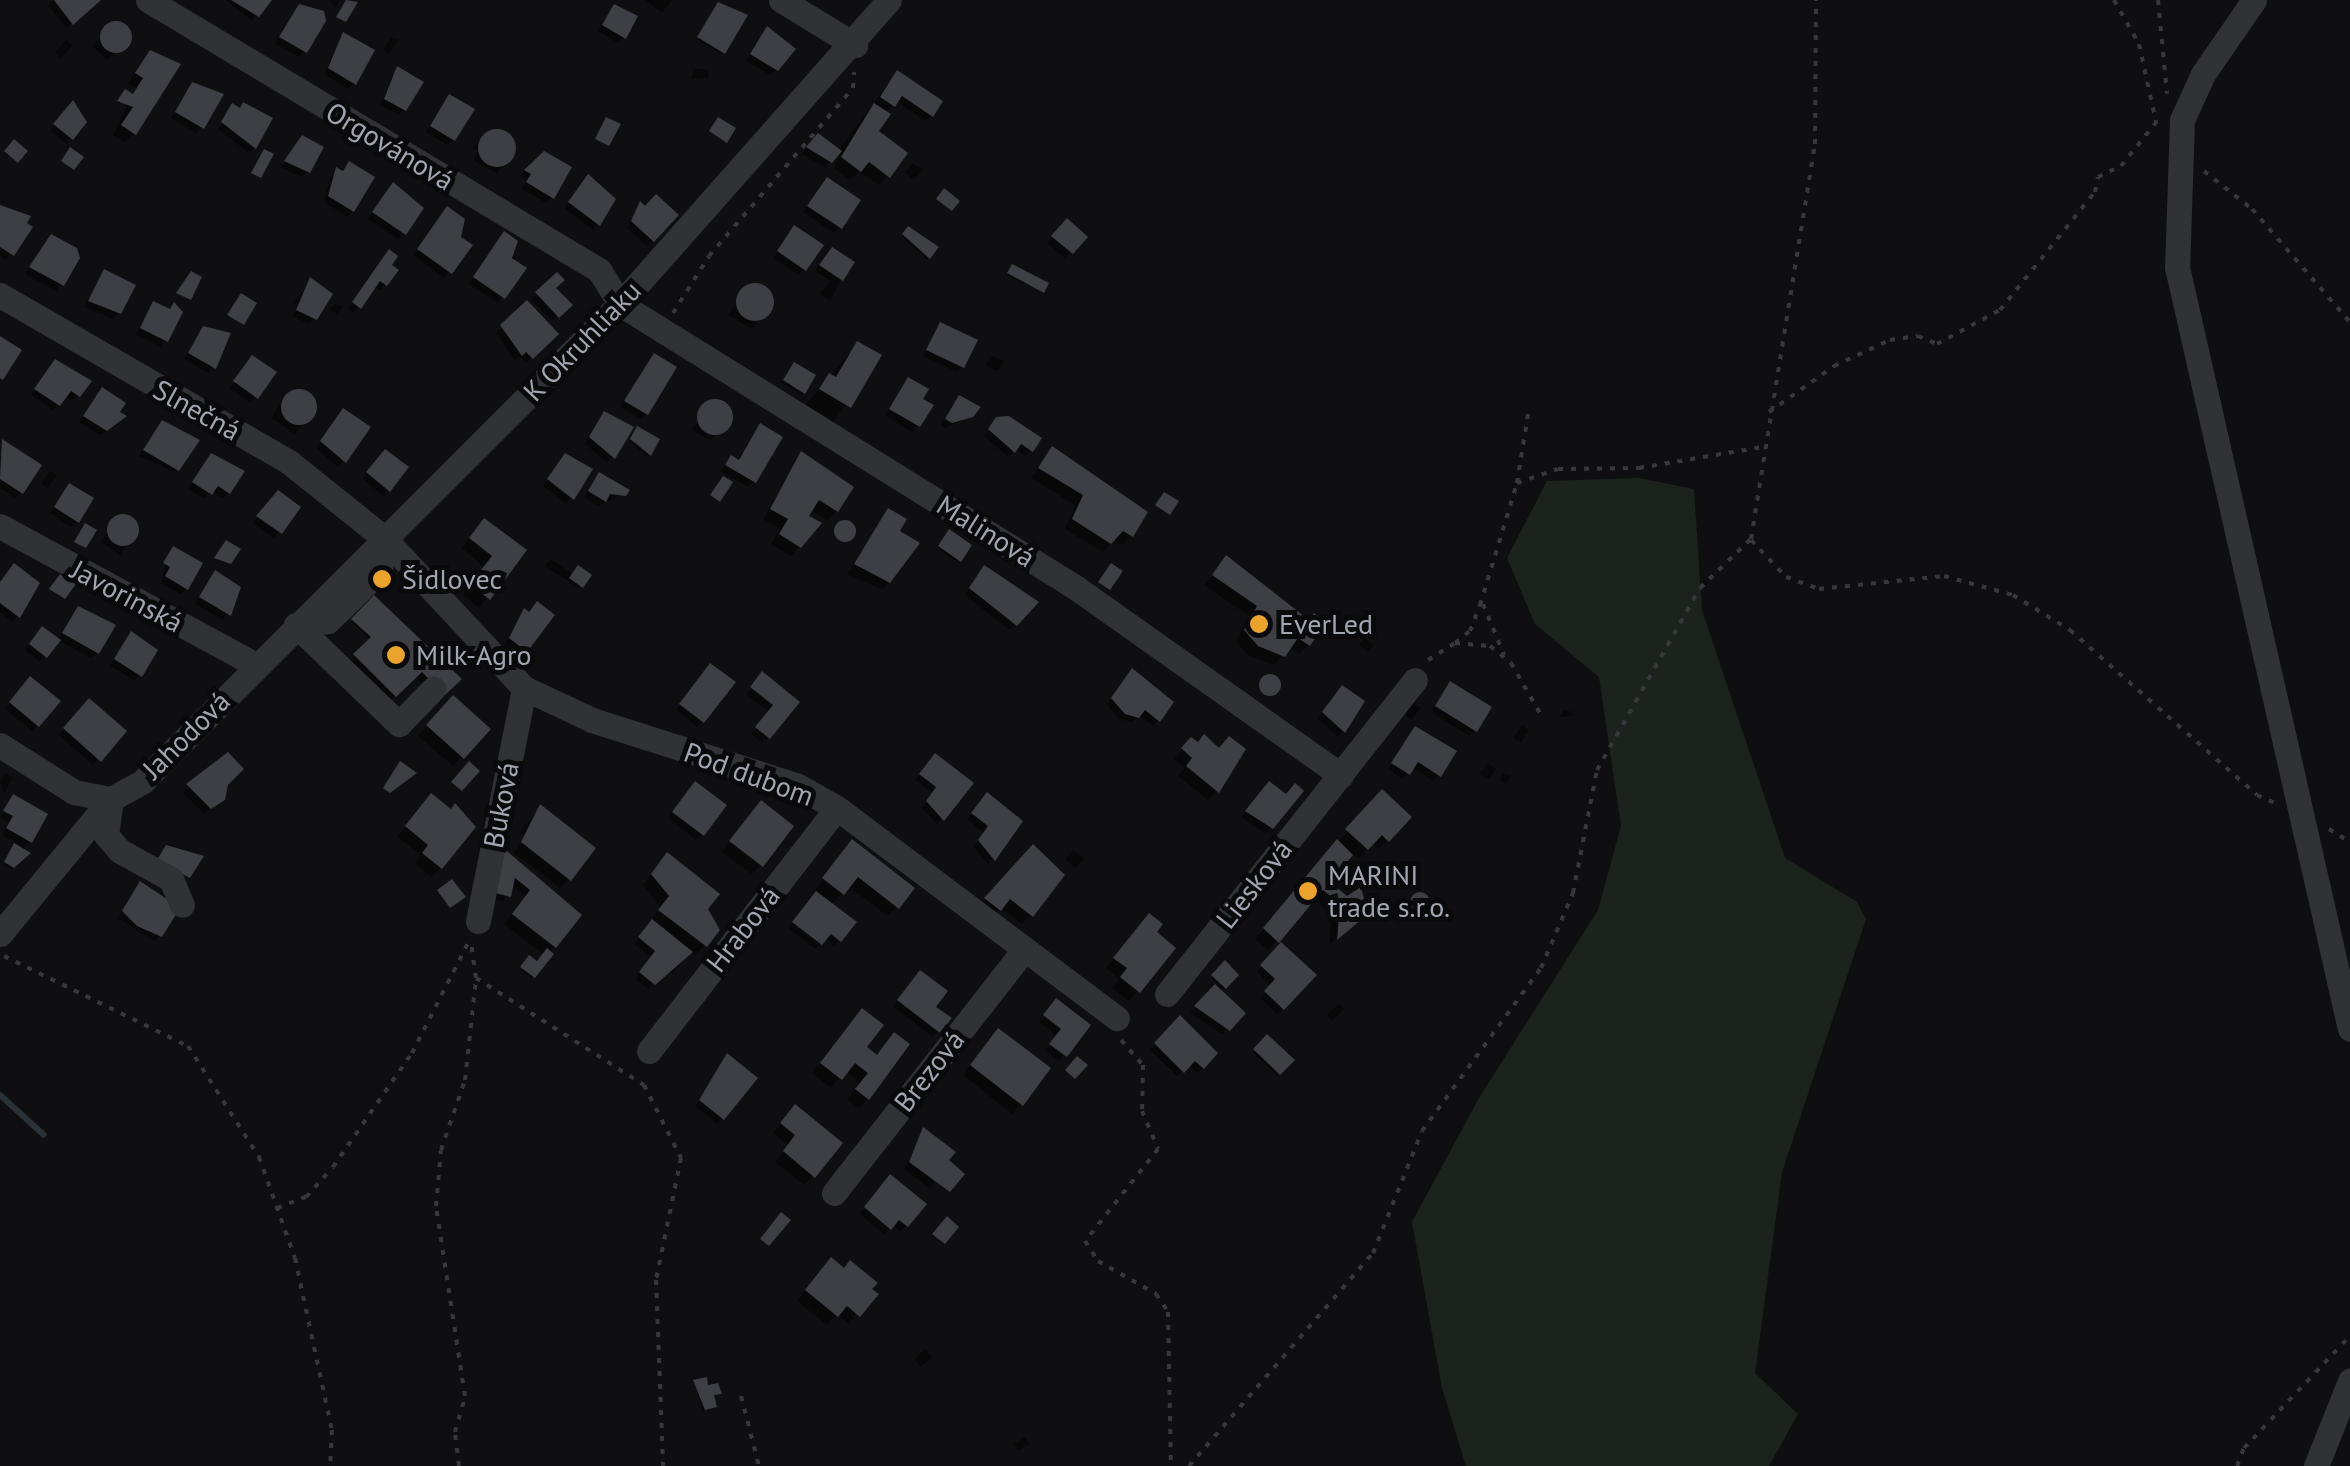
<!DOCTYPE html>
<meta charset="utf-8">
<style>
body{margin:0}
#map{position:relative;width:2350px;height:1466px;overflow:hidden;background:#0f0f11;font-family:"PT Sans",sans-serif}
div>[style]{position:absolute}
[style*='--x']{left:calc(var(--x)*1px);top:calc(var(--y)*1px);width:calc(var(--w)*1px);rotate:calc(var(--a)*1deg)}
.green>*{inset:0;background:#1c231d}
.shadow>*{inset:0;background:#0007}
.stream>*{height:6px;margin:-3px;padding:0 3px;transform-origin:3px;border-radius:3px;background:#2a3238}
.building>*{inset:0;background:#3e3f44}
.round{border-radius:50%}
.path>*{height:4px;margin-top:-2px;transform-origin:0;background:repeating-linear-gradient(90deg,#37383c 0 5px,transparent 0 13px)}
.minor>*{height:25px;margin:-12.5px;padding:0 12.5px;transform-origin:12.5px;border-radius:12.5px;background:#313235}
.dots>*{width:28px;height:28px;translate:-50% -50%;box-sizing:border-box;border:5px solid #0a0a0c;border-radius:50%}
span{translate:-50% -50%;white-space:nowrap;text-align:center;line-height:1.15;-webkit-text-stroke:10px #0a0a0c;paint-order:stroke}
.street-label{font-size:28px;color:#a1a6b1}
.poi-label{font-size:28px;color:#a1a6b1}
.left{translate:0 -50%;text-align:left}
</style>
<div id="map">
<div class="green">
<i style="clip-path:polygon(1639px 478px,1694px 489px,1702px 610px,1785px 858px,1857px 902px,1866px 919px,1782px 1172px,1755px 1373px,1798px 1414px,1769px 1466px,1466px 1466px,1442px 1388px,1412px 1222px,1479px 1098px,1598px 910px,1621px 826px,1599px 677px,1535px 624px,1507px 558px,1547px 481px)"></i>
</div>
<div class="shadow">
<i style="clip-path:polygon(53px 0,97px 0,66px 28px,48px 5px)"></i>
<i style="clip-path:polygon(226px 0,267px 0,252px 21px)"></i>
<i style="clip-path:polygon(330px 0,340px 0,335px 8px)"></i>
<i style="clip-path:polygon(645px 0,672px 0,662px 13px)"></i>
<i style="clip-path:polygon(718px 5px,723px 52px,721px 54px,697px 40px)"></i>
<i style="clip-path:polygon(614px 7px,624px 37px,618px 43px,598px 31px)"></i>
<i style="clip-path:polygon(294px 13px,305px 51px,299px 57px,275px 43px)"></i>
<i style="clip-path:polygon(117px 21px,132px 36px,107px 60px,92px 46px)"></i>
<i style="clip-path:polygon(767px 29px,776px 70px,770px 75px,746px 61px)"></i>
<i style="clip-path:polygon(343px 35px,354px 83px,348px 89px,324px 74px)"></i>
<i style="clip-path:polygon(391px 38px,399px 39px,389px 54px,383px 50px)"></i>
<i style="clip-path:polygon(66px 40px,72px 46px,61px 58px,55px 52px)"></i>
<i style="clip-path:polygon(151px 53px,134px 133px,125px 142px,113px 135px,131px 98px,117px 104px,123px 94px,132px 96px,136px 88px,128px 83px)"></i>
<i style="clip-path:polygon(694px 68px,709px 70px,708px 78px,691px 79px)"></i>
<i style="clip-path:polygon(397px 69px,404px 110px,399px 115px,380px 105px)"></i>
<i style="clip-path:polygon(892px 79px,931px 115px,925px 121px,896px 101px,885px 113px,875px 132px,888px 176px,879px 185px,859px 171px,850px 180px,834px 168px,841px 149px,825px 167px,802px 154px,812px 142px,838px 151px)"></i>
<i style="clip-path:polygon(192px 85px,202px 127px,196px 133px,171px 118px)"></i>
<i style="clip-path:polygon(444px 103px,453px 140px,447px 145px,426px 132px)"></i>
<i style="clip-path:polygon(232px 106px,254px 148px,249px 153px,218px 129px)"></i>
<i style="clip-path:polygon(67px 109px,71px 138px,66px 144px,50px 131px)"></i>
<i style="clip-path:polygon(493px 130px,516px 144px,497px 174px,473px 160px,478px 151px,472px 148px)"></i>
<i style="clip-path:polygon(297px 144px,308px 171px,302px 177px,281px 168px)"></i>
<i style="clip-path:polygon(532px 160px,552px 197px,546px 203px,522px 189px,527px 180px,520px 176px)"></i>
<i style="clip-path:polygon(913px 163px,922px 170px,914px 180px,905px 173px)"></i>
<i style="clip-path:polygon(349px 164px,352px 211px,347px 217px,324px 202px,331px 176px)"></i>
<i style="clip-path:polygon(583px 183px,613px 200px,593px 230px,565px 209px)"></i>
<i style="clip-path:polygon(821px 186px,840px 227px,834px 233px,803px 212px)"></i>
<i style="clip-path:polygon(387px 190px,421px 208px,398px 239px,368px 219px)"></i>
<i style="clip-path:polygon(640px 205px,675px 215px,647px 246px,627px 228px)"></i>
<i style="clip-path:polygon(0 209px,28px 217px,6px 260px,0 256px)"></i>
<i style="clip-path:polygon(442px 215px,470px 245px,444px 278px,413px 255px)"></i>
<i style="clip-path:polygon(1067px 222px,1084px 237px,1065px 258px,1047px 243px)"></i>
<i style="clip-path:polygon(908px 229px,936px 247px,927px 259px,902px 237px)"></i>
<i style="clip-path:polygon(789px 234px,804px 270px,798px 275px,773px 258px)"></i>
<i style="clip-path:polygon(499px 240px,523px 268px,498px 303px,469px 284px)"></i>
<i style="clip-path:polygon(46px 242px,77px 258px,56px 291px,25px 274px)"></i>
<i style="clip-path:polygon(826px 255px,841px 279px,830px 301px,820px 294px,830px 281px,815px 271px)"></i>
<i style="clip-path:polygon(383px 258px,385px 285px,380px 290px,373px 286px,353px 313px,348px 309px)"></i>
<i style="clip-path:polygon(1011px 269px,1042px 291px,1007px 276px)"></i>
<i style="clip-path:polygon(105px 272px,119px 313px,113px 319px,84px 307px)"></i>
<i style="clip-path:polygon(557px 276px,553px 288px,570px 305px,552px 321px,531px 300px)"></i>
<i style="clip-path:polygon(311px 281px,315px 318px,309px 324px,292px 316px,300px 306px,294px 302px)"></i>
<i style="clip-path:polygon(750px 282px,774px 297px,752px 329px,728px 315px)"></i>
<i style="clip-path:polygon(154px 304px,168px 311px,174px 305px,161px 347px,136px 334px)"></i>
<i style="clip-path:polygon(334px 304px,343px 306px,337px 314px,330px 310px)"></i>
<i style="clip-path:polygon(526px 304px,555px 334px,526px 363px,519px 356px,515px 360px,496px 333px)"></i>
<i style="clip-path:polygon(941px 325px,962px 367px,957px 372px,923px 356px)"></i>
<i style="clip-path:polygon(204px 329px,222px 331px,230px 340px,208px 373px,184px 359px)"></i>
<i style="clip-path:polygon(857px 344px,878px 356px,830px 426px,802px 409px)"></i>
<i style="clip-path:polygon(654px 356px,646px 414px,641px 419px,620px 407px)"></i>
<i style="clip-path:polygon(991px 356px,1004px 361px,998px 371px,985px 366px)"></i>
<i style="clip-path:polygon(247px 364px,256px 397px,250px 403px,230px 388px)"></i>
<i style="clip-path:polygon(792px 367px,813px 376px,801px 395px,782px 383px)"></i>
<i style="clip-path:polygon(50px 368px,78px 396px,73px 401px,65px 396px,53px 410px,31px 395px)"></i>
<i style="clip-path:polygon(903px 386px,930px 406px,912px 432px,885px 415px)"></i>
<i style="clip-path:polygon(297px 389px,318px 404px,295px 434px,272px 418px,283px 397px)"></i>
<i style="clip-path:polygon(96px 396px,123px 404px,118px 424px,100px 435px,79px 422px)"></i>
<i style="clip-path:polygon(960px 398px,972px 416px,945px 428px,941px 425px)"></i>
<i style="clip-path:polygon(709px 400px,733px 415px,710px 441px,692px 430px)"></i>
<i style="clip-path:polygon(338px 417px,367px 428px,338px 467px,316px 448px)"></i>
<i style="clip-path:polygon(599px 420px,630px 428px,607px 463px,585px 444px)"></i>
<i style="clip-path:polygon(998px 420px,1031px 450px,1025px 456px,1015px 449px,1008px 457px,984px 436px)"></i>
<i style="clip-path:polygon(157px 429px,196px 441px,175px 472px,139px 456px)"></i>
<i style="clip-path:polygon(636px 432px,657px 440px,647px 456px,630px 442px)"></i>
<i style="clip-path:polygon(755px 432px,754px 481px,748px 487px,721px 471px,731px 458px,737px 462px)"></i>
<i style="clip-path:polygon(3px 442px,21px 492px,15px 498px,0 488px)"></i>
<i style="clip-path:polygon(1052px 450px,1131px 536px,1122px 545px,1114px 540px,1103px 552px,1065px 529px,1075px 505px,1031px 478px)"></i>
<i style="clip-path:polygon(801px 454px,836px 511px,827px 520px,810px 510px,806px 517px,819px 524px,791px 556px,771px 544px,780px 529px,763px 519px)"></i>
<i style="clip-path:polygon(379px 458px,388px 490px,383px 496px,363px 479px)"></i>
<i style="clip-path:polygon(206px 462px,228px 492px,222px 498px,212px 491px,204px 499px,188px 488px)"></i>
<i style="clip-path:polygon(560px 462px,589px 470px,566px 504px,543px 486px)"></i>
<i style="clip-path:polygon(50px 471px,57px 475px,48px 488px,41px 484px)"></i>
<i style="clip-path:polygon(600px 475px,621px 495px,598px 506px,584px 497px)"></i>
<i style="clip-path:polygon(69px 486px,77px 521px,71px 527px,50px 513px)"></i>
<i style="clip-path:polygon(273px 499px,298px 507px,274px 538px,253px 523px)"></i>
<i style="clip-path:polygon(888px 511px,896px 532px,891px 581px,882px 590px,847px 574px)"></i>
<i style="clip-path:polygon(120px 514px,139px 526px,120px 555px,101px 542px)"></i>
<i style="clip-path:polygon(845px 524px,853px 533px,840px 543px,833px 533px)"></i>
<i style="clip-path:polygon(475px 530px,524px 551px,479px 608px,463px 595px,484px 567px,462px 548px)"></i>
<i style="clip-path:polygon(950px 532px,969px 545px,957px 562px,938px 549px)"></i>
<i style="clip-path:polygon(168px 555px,186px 588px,181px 594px,161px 583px)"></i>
<i style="clip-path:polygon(1226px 558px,1308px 644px,1299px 654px,1289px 647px,1274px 665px,1248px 655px,1236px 641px,1249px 616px,1204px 585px)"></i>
<i style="clip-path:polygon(550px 559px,573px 574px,589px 576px,579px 588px,545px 566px)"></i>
<i style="clip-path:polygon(979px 573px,1035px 602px,1009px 630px,965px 595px)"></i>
<i style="clip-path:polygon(210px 579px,238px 588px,223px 620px,195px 604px)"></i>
<i style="clip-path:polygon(0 584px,18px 616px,12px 622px,0 612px)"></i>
<i style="clip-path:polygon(374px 598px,390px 614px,372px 640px,396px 615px,458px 679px,438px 699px,415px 676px,386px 704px,346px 665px,371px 640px,351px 622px)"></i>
<i style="clip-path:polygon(78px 609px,97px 653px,91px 658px,58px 640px)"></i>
<i style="clip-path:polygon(524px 612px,525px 650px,519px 656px,505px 644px)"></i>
<i style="clip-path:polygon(131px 634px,140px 675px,134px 681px,110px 665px)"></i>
<i style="clip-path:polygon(37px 635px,45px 656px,40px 662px,25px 650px)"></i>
<i style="clip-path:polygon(1365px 638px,1374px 645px,1368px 652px,1359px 645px)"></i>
<i style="clip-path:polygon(705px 672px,703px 721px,697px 727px,676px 710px)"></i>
<i style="clip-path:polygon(1127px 677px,1159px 720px,1153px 726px,1139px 715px,1132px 722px,1119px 719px,1107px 705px)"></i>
<i style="clip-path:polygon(1269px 677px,1277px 682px,1267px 696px,1258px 688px)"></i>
<i style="clip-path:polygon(757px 680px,796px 702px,762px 743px,751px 734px,769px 712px,746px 694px)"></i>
<i style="clip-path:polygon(25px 685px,38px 725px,32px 731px,5px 709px)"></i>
<i style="clip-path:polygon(1445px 690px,1475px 730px,1469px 736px,1431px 712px)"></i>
<i style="clip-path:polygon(1337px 693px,1343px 731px,1338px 737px,1318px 719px)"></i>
<i style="clip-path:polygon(1408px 698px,1421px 708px,1411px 720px,1399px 710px)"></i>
<i style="clip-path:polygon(453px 699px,487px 730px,453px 766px,418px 736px)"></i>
<i style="clip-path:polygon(89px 702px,124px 731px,93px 765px,59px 735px)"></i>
<i style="clip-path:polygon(1563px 710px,1573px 712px,1572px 716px,1560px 717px)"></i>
<i style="clip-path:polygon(1522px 725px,1529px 730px,1521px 743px,1513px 738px)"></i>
<i style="clip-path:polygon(1410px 735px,1439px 775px,1433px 781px,1412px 767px,1402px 779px,1388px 769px)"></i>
<i style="clip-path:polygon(1191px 740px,1217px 791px,1208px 800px,1178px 776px,1184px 768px,1174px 759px)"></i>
<i style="clip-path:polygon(228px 756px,223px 799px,204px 814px,182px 792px)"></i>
<i style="clip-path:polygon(930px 762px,971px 783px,937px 824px,922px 808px,933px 794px,915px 780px)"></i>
<i style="clip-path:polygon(1487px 763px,1496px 769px,1489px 779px,1480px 774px)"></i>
<i style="clip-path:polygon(6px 773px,13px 778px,4px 793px,0 782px)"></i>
<i style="clip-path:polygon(1503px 774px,1511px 775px,1506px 784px,1500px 780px)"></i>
<i style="clip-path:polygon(1264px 789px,1271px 827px,1265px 833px,1241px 817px)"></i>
<i style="clip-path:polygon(689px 790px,702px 834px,696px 840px,668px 818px)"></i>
<i style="clip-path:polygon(1382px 792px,1409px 817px,1379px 849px,1372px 843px,1358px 858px,1351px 852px,1326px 882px,1356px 923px,1329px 945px,1332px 914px,1313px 898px,1268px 950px,1255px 939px)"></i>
<i style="clip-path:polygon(13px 797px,30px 841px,21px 850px,27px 854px,23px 862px,10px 869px,4px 865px,17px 843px,2px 835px,9px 823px,0 817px)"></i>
<i style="clip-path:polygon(981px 801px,1020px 821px,988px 864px,974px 847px,984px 833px,967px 819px)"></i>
<i style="clip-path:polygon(423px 806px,441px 868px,431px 877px,415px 863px,421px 855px,397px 837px)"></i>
<i style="clip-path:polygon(540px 808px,569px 879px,560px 888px,514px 853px,526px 837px,519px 832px)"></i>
<i style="clip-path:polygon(752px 813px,761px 865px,752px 874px,722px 852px)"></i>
<i style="clip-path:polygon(1073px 850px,1084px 859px,1076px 868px,1065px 860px)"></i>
<i style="clip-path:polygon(843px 852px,897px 907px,888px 916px,848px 886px,831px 905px,839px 940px,834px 946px,824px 938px,815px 949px,788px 928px)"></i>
<i style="clip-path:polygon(496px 855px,536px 878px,554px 946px,531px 978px,520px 970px,544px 955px,504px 924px,526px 896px,511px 885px,503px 901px,489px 898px)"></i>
<i style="clip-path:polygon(1024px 856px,1031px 915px,1022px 924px,1000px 908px,990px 918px,977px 908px)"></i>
<i style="clip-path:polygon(658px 865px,705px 909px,717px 930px,696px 955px,691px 951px,672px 973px,665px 968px,648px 989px,635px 979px,652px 957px,634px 944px,661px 907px,643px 885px)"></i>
<i style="clip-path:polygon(140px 884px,160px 935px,154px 941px,118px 918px)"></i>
<i style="clip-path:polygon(1415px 894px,1430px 907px,1422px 915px,1410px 909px)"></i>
<i style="clip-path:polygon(1140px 925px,1173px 948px,1129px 1001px,1112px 988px,1119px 979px,1106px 968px)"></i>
<i style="clip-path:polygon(1281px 946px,1313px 976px,1277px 1014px,1260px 998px,1272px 986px,1257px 972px)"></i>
<i style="clip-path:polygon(1225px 964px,1236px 975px,1219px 992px,1242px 1013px,1222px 1034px,1190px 1013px,1218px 985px,1211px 979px)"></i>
<i style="clip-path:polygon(915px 979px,933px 1007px,938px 1031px,933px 1037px,893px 1007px)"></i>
<i style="clip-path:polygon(1338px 1004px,1344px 1009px,1332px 1021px,1327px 1015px)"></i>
<i style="clip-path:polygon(1051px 1007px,1088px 1026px,1059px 1061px,1046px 1051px,1057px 1036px,1039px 1022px)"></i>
<i style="clip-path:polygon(1180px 1019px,1215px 1053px,1197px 1073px,1188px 1065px,1177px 1076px,1150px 1050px)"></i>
<i style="clip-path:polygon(853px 1021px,864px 1047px,876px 1057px,868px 1099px,858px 1108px,848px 1099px,860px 1083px,845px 1071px,831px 1088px,812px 1073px)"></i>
<i style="clip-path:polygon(1267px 1038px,1291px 1060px,1277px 1075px,1253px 1053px)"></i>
<i style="clip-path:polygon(989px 1040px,1021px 1104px,1012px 1114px,963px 1075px)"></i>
<i style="clip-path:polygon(727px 1056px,722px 1118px,717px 1124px,695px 1106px)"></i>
<i style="clip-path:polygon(796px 1107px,813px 1176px,804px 1185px,775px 1162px,788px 1145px,773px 1133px)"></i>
<i style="clip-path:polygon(924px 1130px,953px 1152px,930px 1189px,904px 1169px)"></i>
<i style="clip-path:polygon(885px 1183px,924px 1204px,901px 1231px,892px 1225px,884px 1234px,860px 1214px)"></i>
<i style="clip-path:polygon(822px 1270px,869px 1290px,849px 1324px,837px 1314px,827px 1325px,797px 1301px)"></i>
<i style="clip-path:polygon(926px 1349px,932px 1358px,920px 1367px,915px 1358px)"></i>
<i style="clip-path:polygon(694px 1382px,716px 1385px,712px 1408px,703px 1410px)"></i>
<i style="clip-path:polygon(1025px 1437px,1030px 1444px,1018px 1451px,1014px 1444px)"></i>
</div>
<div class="stream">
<i style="--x:0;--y:1095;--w:59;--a:42.3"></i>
</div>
<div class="building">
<i style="clip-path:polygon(54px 0,101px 0,73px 25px)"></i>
<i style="clip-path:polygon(231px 0,272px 0,259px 17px)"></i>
<i style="clip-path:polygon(346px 0,358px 2px,346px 22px,336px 17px)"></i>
<i style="clip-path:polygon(718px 2px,748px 15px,725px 54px,697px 37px)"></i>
<i style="clip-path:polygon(299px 4px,324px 11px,326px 21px,307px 53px,279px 37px)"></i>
<i style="clip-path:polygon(614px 4px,638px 16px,626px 39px,602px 25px)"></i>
<i class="round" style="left:100px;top:21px;width:32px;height:32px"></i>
<i style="clip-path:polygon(767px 26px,796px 49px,778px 71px,750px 54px)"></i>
<i style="clip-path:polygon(343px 32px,375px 50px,356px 85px,328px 68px)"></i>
<i style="clip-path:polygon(150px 50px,181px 64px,136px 135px,121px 125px,133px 107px,117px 101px,125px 89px,133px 94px,143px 78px,135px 73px)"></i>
<i style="clip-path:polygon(397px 66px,424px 82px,406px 111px,384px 99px)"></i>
<i style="clip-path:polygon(897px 70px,943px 101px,933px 117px,902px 96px,895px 107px,880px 97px)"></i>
<i style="clip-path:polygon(192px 82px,224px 94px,204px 129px,175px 112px)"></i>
<i style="clip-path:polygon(449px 94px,475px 109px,455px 141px,430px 126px)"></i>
<i style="clip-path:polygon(73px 100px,87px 122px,73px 140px,53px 124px)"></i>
<i style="clip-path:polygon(243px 102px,273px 118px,256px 149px,221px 122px,232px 103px,240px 108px)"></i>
<i style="clip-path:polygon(874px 103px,891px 114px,879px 131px,908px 153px,890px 178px,869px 162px,861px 172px,841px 157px)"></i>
<i style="clip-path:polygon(606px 117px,621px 124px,609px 146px,595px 139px)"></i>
<i style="clip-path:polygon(718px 117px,736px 128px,727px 143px,709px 131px)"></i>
<i class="round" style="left:478px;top:129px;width:38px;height:38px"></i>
<i style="clip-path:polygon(818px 133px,842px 151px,832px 163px,806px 147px)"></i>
<i style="clip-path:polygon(302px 135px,324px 147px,310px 173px,284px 161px)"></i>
<i style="clip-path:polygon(14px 139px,28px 151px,18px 163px,4px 151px)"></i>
<i style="clip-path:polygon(70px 147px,84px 157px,74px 170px,61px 161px)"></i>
<i style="clip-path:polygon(264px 149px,274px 154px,261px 178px,251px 173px)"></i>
<i style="clip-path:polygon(544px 151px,572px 167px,554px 199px,526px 182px,531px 174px,524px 170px)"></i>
<i style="clip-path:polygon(349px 161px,375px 177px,354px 212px,328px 196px,336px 167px,343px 171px)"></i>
<i style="clip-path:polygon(588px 174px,616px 199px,600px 226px,568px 202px)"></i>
<i style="clip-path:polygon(827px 177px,861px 200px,842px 229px,807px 206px)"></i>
<i style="clip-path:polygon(393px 182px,424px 208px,406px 235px,372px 212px)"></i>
<i style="clip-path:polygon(944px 188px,960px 201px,952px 211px,936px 199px)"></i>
<i style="clip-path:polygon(656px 194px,679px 215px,654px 242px,631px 221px,640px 201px,645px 206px)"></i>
<i style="clip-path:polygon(0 205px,31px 216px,27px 223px,33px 227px,14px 256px,0 247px)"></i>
<i style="clip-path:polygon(447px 206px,465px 219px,461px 237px,473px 245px,452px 274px,417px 249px)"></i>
<i style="clip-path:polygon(1067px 218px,1088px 237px,1073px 254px,1051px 236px)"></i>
<i style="clip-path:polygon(794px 225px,824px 245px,806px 271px,777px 251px)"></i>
<i style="clip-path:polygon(908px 226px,939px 247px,930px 259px,902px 234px)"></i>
<i style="clip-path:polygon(504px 231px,518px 241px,512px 258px,527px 268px,505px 299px,473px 277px)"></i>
<i style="clip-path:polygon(51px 234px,77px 248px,80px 258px,64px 286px,29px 267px)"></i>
<i style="clip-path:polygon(832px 247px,855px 262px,843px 281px,819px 265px)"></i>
<i style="clip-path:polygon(389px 249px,398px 256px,392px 265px,399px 270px,387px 286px,380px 281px,361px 309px,352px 302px)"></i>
<i style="clip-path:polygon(1012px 264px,1049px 283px,1044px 293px,1007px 273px)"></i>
<i style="clip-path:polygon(104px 269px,136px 285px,121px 314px,88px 301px)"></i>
<i style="clip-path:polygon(191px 271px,202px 277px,191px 300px,176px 293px)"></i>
<i style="clip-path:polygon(557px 272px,565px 280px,556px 288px,573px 305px,559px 318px,535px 292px)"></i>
<i style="clip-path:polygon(310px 277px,333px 294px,317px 320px,296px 310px)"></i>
<i class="round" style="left:736px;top:283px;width:38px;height:38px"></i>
<i style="clip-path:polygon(241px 293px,257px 303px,244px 325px,227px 315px)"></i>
<i style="clip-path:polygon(527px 300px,559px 334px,533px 359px,526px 352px,522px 356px,500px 325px)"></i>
<i style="clip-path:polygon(153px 301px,170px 309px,174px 302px,183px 312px,168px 342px,140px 328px)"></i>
<i style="clip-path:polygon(940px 322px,978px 340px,964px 368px,926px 350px)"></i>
<i style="clip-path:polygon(203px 326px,231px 333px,216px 369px,188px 353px)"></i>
<i style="clip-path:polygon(0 336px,22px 350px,3px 380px,0 378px)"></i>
<i style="clip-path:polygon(857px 341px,882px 355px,851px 408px,819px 389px,829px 373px,836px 377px)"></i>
<i style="clip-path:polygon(654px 353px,677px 367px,648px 415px,624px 401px)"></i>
<i style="clip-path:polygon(252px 355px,277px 372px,258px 399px,233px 381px)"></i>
<i style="clip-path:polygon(55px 359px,92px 381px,80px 397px,71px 391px,60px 406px,34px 389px)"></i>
<i style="clip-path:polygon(794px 362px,816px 375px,805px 394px,783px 380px)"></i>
<i style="clip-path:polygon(908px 377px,929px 389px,923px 399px,934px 405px,920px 427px,889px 409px)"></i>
<i style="clip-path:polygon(102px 387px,126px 403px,120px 412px,127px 416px,107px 431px,83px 416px)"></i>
<i class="round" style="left:281px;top:389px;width:36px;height:36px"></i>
<i style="clip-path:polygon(959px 395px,981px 407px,973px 417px,952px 423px,945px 419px)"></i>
<i class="round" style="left:697px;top:399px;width:36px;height:36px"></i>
<i style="clip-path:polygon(343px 408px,371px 427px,346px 463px,320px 441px)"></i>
<i style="clip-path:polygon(604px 411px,634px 427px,615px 459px,589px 437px)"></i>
<i style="clip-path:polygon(1009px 416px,1042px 438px,1033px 452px,1021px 444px,1015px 453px,988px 429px,996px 417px)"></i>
<i style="clip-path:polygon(162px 420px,200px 440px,179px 471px,143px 450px)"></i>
<i style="clip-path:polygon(760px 423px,783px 437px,756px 483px,725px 465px,731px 455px,739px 460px)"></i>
<i style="clip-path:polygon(637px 426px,660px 439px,651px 456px,630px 439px)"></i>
<i style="clip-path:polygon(2px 439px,42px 465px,23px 494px,0 479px)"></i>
<i style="clip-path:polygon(1052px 446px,1148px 512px,1133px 537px,1123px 531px,1111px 544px,1072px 519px,1083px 495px,1038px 468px)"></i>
<i style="clip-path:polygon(385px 449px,409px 467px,390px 492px,366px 472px)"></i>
<i style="clip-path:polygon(801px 451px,854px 487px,838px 512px,819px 500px,809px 516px,822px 523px,801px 548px,779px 534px,788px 519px,770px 509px)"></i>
<i style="clip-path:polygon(211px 453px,245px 471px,230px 494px,218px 486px,212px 495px,192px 482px)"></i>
<i style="clip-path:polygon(565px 453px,593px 469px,574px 500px,547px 479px)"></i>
<i style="clip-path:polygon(599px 472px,630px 490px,626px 496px,610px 494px,606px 502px,588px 491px)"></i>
<i style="clip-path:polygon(723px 476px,733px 482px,720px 502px,710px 495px)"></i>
<i style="clip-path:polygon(69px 483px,94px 498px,79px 523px,54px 507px)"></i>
<i style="clip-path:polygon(278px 490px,301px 507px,282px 534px,256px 516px)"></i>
<i style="clip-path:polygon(1164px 492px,1179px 501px,1170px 515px,1155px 505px)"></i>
<i style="clip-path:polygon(888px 508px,907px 519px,900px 531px,920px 543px,890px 583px,854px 564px)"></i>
<i class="round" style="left:107px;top:514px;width:32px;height:32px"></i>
<i style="clip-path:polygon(484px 518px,527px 550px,490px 600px,470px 584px,492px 556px,469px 538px)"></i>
<i class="round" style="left:834px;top:520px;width:22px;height:22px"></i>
<i style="clip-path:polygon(85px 523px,97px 530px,86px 548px,74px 542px)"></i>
<i style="clip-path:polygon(949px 529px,972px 545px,961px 562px,938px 546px)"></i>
<i style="clip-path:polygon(226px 540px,241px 549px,231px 564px,214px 558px)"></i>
<i style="clip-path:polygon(173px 546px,203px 563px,188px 590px,165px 576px,170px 567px,163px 563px)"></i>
<i style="clip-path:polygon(1226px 555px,1309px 620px,1314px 613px,1326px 622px,1310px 646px,1298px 638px,1285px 657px,1258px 646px,1244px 630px,1257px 606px,1212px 575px)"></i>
<i style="clip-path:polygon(14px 563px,40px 583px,20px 618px,0 603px,0 582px)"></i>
<i style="clip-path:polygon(1111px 563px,1123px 571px,1110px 590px,1098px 582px)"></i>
<i style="clip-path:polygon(578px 565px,592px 575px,583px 588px,569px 578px)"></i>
<i style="clip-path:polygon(984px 565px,1039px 602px,1017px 626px,969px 588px)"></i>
<i style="clip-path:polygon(215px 570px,241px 587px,231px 616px,199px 597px)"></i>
<i style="clip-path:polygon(60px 574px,76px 584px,65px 599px,49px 589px)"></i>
<i style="clip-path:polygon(374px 595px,462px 679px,445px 695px,422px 672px,396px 697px,353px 654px,371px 637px,351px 619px)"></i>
<i style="clip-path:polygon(537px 601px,555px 615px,527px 652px,509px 638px,524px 608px,529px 612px)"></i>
<i style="clip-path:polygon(78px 606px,116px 625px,99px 654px,62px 633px)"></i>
<i style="clip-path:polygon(42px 626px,61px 640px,47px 658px,29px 644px)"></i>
<i style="clip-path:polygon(131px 631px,158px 650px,142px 677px,114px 659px)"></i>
<i style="clip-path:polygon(710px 663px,736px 682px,704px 723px,679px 704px)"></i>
<i style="clip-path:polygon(1132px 668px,1174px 702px,1160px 722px,1145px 710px,1139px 718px,1125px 714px,1111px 698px)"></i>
<i style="clip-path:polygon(762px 671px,800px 702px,770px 739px,755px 727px,773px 705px,750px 687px)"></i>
<i class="round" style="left:1259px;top:674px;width:22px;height:22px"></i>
<i style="clip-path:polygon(30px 676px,61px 701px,39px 727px,9px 702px)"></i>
<i style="clip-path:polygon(1450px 681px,1492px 707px,1477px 732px,1435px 706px)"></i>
<i style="clip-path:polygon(1342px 685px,1365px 701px,1345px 733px,1322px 712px)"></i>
<i style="clip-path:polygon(453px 695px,491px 729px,464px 759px,426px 725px)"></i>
<i style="clip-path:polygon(89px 698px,127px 731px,101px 762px,63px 728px)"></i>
<i style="clip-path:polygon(1415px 726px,1457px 751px,1441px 777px,1418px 762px,1410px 775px,1391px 763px)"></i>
<i style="clip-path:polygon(1204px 734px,1219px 748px,1229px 736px,1246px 749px,1219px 793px,1186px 766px,1192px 758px,1181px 748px,1191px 737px,1198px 742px)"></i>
<i style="clip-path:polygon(228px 752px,244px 769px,228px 785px,225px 800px,211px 809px,186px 784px)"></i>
<i style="clip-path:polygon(935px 753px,974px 783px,944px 821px,926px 801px,936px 787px,919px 774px)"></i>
<i style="clip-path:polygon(400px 761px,417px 773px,390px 793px,383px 788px)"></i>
<i style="clip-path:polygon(469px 761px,480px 771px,462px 791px,451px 782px)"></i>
<i style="clip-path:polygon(695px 781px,727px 805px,704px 836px,672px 812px)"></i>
<i style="clip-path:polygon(1269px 781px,1286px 794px,1295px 783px,1304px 791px,1273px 829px,1245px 811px)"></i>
<i style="clip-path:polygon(1382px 789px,1412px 817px,1389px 842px,1382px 835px,1368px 850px,1345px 829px)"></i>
<i style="clip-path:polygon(987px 792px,1023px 821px,995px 861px,978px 840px,988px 826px,971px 813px)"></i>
<i style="clip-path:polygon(431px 793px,451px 809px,455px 803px,476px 827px,442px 869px,422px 853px,428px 845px,405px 826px)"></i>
<i style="clip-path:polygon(13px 794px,48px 814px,32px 843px,6px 828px,13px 816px,3px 811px)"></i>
<i style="clip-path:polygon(761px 800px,794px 826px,763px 867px,729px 841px)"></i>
<i style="clip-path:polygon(540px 804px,596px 848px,571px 881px,521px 842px)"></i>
<i style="clip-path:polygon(852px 839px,915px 888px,899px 909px,858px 877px,844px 895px,822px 878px)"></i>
<i style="clip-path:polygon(1337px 839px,1353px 855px,1330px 882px,1347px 896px,1361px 887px,1368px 914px,1337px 940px,1340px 904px,1323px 890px,1279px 943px,1263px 928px)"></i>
<i style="clip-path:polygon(14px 843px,31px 853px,14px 868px,4px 862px)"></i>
<i style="clip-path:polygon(1033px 844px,1065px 875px,1033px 917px,1010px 899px,1001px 911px,984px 898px)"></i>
<i style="clip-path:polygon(166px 845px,204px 856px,190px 878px,157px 860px)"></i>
<i style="clip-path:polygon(501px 846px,582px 915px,556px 948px,512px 914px,530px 890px,515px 878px,511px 897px,495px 893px)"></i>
<i style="clip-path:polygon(667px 852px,720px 894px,708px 909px,720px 930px,707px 947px,658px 910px,669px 896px,651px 874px)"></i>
<i style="clip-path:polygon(452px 879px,466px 897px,450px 908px,437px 890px)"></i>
<i style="clip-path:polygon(140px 881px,180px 908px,162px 937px,137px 926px,122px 911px)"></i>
<i style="clip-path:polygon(816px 891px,857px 922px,841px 942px,831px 934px,822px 945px,792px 922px)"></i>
<i class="round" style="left:1410px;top:892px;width:20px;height:20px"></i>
<i style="clip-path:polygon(1149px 913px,1163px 924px,1157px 932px,1176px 948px,1140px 993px,1120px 977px,1127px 968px,1113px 958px)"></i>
<i style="clip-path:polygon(652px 919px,693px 952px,655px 985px,639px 972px,655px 951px,638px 937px)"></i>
<i style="clip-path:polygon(1281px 942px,1317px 975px,1284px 1010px,1264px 991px,1275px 979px,1260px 965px)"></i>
<i style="clip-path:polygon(547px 948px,554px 954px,535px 978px,520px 967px,529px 955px,537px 961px)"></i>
<i style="clip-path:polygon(1225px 960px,1239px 975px,1226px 989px,1211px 975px)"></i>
<i style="clip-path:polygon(920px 970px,948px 991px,936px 1007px,952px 1018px,940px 1033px,897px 1000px)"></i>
<i style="clip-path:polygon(1215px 984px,1246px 1013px,1230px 1031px,1194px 1006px)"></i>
<i style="clip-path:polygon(1056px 998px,1091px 1025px,1067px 1057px,1049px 1044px,1061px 1029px,1043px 1015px)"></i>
<i style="clip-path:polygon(862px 1008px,884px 1025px,867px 1047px,877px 1055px,894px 1032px,910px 1044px,869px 1100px,855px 1089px,868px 1073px,855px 1063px,842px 1080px,820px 1063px)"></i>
<i style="clip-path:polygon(1180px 1015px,1218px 1053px,1204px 1069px,1195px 1061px,1184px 1073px,1154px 1043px)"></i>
<i style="clip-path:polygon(998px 1028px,1051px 1068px,1023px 1106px,970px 1065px)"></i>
<i style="clip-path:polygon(1267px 1034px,1295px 1060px,1280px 1075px,1253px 1049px)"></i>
<i style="clip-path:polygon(727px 1053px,758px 1078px,724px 1120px,699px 1100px)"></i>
<i style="clip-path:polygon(1077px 1056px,1088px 1065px,1075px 1079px,1065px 1070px)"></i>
<i style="clip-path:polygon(795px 1104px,843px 1143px,815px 1178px,783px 1151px,795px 1135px,780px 1123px)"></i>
<i style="clip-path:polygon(923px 1127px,956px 1152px,949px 1160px,965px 1174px,950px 1192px,909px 1162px)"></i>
<i style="clip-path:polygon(890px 1174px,927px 1204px,908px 1227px,899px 1220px,891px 1230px,864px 1207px)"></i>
<i style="clip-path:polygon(781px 1212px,791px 1220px,769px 1246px,760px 1239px)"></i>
<i style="clip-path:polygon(947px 1216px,959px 1227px,945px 1244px,932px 1234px)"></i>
<i style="clip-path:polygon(831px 1257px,844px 1268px,850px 1260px,878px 1283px,872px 1289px,879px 1294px,860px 1317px,847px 1306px,838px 1317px,805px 1290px)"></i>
<i style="clip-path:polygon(707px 1377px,708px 1385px,718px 1383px,722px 1394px,714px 1395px,717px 1407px,705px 1410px,693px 1380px)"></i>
</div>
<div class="path">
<i style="--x:2114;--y:0;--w:51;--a:60.4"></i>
<i style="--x:2139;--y:44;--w:80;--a:77.7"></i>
<i style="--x:2158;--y:0;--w:94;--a:84.5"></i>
<i style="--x:2204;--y:171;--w:61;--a:38.4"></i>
<i style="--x:2252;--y:209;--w:150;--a:49.1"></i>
<i style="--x:673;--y:313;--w:67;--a:-57.7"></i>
<i style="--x:709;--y:256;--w:221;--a:-49.4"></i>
<i style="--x:853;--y:88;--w:16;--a:-86"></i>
<i style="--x:1769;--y:412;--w:80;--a:-35.3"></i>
<i style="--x:1834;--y:366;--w:62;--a:-24.9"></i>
<i style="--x:1890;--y:340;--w:28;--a:-8"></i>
<i style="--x:1918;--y:336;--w:21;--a:23"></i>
<i style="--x:1937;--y:344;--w:72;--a:-28.4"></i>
<i style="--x:2000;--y:310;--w:151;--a:-51.2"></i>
<i style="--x:2095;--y:192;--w:15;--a:-79"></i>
<i style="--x:2098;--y:177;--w:25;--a:-26"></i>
<i style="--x:2121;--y:166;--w:59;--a:-51.2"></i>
<i style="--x:1517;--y:483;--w:43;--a:-18.9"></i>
<i style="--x:1558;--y:469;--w:81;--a:-0.7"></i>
<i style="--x:1639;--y:468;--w:125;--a:-9.7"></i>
<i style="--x:1751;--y:540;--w:51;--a:46.6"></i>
<i style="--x:1786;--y:577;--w:35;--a:20"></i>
<i style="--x:1819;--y:589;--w:126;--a:-5.9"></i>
<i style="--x:1944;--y:576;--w:72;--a:15.4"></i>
<i style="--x:2013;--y:595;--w:67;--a:31.6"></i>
<i style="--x:2070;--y:630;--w:249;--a:41.4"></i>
<i style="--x:2257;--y:795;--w:20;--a:24"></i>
<i style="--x:1483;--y:604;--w:55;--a:67.6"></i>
<i style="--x:1455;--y:643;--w:19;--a:-39"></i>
<i style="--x:1470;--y:631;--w:28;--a:-69"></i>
<i style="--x:1480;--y:605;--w:127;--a:-73.1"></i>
<i style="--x:1517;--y:483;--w:70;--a:-80.9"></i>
<i style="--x:1428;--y:660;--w:32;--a:-32"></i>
<i style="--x:1455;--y:643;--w:35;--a:5"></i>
<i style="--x:1490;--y:646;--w:27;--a:39"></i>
<i style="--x:1511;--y:663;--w:60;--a:60"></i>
<i style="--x:2329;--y:829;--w:25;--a:32"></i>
<i style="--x:4;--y:956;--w:205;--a:26.1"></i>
<i style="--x:188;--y:1046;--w:132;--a:57.4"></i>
<i style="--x:259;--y:1157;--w:107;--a:70.4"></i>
<i style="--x:295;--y:1258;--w:176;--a:77.9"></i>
<i style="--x:332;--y:1430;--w:36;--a:93"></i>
<i style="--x:476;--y:978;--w:199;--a:32.5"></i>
<i style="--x:644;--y:1085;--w:82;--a:63.1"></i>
<i style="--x:681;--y:1158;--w:125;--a:101.6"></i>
<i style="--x:656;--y:1280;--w:186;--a:87.8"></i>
<i style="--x:1121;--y:1040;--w:33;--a:49"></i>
<i style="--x:1143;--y:1065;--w:46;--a:91.2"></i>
<i style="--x:1142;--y:1111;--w:41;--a:67.2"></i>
<i style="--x:1158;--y:1149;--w:117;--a:128.4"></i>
<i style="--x:1085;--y:1241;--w:24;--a:57"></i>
<i style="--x:1098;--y:1261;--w:67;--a:29.6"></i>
<i style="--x:1156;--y:1294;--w:22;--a:56"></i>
<i style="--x:1168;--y:1312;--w:154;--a:88.9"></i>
<i style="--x:277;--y:1208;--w:31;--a:-21"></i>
<i style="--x:306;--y:1197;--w:40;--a:-48"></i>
<i style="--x:333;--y:1167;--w:139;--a:-55.3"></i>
<i style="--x:412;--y:1053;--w:128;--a:-63"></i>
<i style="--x:741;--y:1396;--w:72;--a:75.6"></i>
<i style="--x:459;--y:1466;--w:34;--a:-97"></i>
<i style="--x:455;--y:1432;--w:37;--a:-74"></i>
<i style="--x:465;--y:1396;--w:192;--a:-98.7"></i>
<i style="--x:436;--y:1206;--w:56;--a:-84.9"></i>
<i style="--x:441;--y:1150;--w:74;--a:-71.1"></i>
<i style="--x:465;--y:1080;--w:103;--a:-83.8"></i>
<i style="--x:476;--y:978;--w:35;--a:-98"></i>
<i style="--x:1189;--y:1466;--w:281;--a:-49.2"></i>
<i style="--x:1373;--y:1253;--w:131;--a:-68.1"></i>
<i style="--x:1422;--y:1131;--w:202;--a:-53.9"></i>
<i style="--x:1541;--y:968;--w:82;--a:-66.9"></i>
<i style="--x:1573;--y:893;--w:125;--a:-79"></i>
<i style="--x:1597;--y:770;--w:209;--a:-60.5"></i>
<i style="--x:1700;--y:588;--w:71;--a:-43.9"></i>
<i style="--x:1751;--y:539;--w:400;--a:-80.8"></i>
<i style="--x:1815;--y:144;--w:144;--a:-89.6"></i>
<i style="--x:2237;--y:1466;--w:19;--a:-69"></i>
<i style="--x:2244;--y:1448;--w:154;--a:-46.6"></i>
</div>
<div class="minor">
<i style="--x:148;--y:0;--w:526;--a:30.91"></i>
<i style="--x:599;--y:270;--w:40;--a:58"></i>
<i style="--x:620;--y:304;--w:536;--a:31.88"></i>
<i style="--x:1075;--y:587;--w:326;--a:35.3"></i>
<i style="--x:781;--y:0;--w:87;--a:31.3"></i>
<i style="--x:2254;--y:0;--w:90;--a:124.6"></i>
<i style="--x:2203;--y:74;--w:51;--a:114.5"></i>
<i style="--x:2182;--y:120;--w:147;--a:91.9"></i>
<i style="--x:2177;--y:267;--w:781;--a:77.21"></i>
<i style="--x:0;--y:295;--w:334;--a:30"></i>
<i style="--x:289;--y:462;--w:123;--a:38.7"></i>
<i style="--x:385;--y:539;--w:204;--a:47"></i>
<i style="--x:524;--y:688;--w:75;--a:25.2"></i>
<i style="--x:592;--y:720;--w:214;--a:17.7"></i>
<i style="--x:796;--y:785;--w:47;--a:29.3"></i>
<i style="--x:837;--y:808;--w:350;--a:36.9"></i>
<i style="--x:0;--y:526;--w:291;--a:28.5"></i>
<i style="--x:296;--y:625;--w:143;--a:43.9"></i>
<i style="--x:399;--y:724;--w:49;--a:-45.8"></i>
<i style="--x:296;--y:625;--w:32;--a:-7"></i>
<i style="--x:328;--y:621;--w:73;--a:-44.4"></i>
<i style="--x:380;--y:570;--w:31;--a:-81"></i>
<i style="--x:0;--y:745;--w:88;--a:32.4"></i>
<i style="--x:74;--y:792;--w:38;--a:11"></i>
<i style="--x:111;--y:799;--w:37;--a:-29"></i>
<i style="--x:143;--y:781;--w:675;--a:-45"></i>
<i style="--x:620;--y:304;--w:406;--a:-48.5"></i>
<i style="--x:111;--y:799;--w:36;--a:98"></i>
<i style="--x:106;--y:835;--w:21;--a:49"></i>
<i style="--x:120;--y:851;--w:58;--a:28.8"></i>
<i style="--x:171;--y:879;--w:28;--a:67"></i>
<i style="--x:478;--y:921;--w:237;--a:-78.8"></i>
<i style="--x:0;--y:934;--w:175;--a:-50.6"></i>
<i style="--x:1167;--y:994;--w:400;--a:-51.7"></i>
<i style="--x:649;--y:1051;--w:307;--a:-52.3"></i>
<i style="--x:834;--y:1193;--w:308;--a:-52"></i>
<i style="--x:2316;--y:1466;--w:92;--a:-68.2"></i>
</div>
<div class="dots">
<i style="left:382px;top:579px;background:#eaa42e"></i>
<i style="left:1259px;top:624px;background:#eaa42e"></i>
<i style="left:396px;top:655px;background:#eaa42e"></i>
<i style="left:1308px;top:891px;background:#eaa42e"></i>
</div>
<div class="street-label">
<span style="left:390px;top:146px;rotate:31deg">Orgovánová</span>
<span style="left:582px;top:341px;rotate:-46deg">K Okruhliaku</span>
<span style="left:197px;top:410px;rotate:29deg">Slnečná</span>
<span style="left:986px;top:531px;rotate:32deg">Malinová</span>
<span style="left:127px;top:596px;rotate:28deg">Javorinská</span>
<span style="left:186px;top:735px;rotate:-45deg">Jahodová</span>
<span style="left:749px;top:774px;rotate:20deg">Pod dubom</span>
<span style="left:501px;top:805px;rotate:-79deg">Buková</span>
<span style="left:1254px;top:884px;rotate:-52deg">Liesková</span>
<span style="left:743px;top:929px;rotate:-52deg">Hrabová</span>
<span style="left:929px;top:1071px;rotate:-52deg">Brezová</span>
</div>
<div class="poi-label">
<span class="left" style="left:402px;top:579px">Šidlovec</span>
<span class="left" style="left:1279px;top:624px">EverLed</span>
<span class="left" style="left:416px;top:655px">Milk-Agro</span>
<span class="left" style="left:1328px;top:891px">MARINI<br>trade s.r.o.</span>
</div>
</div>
